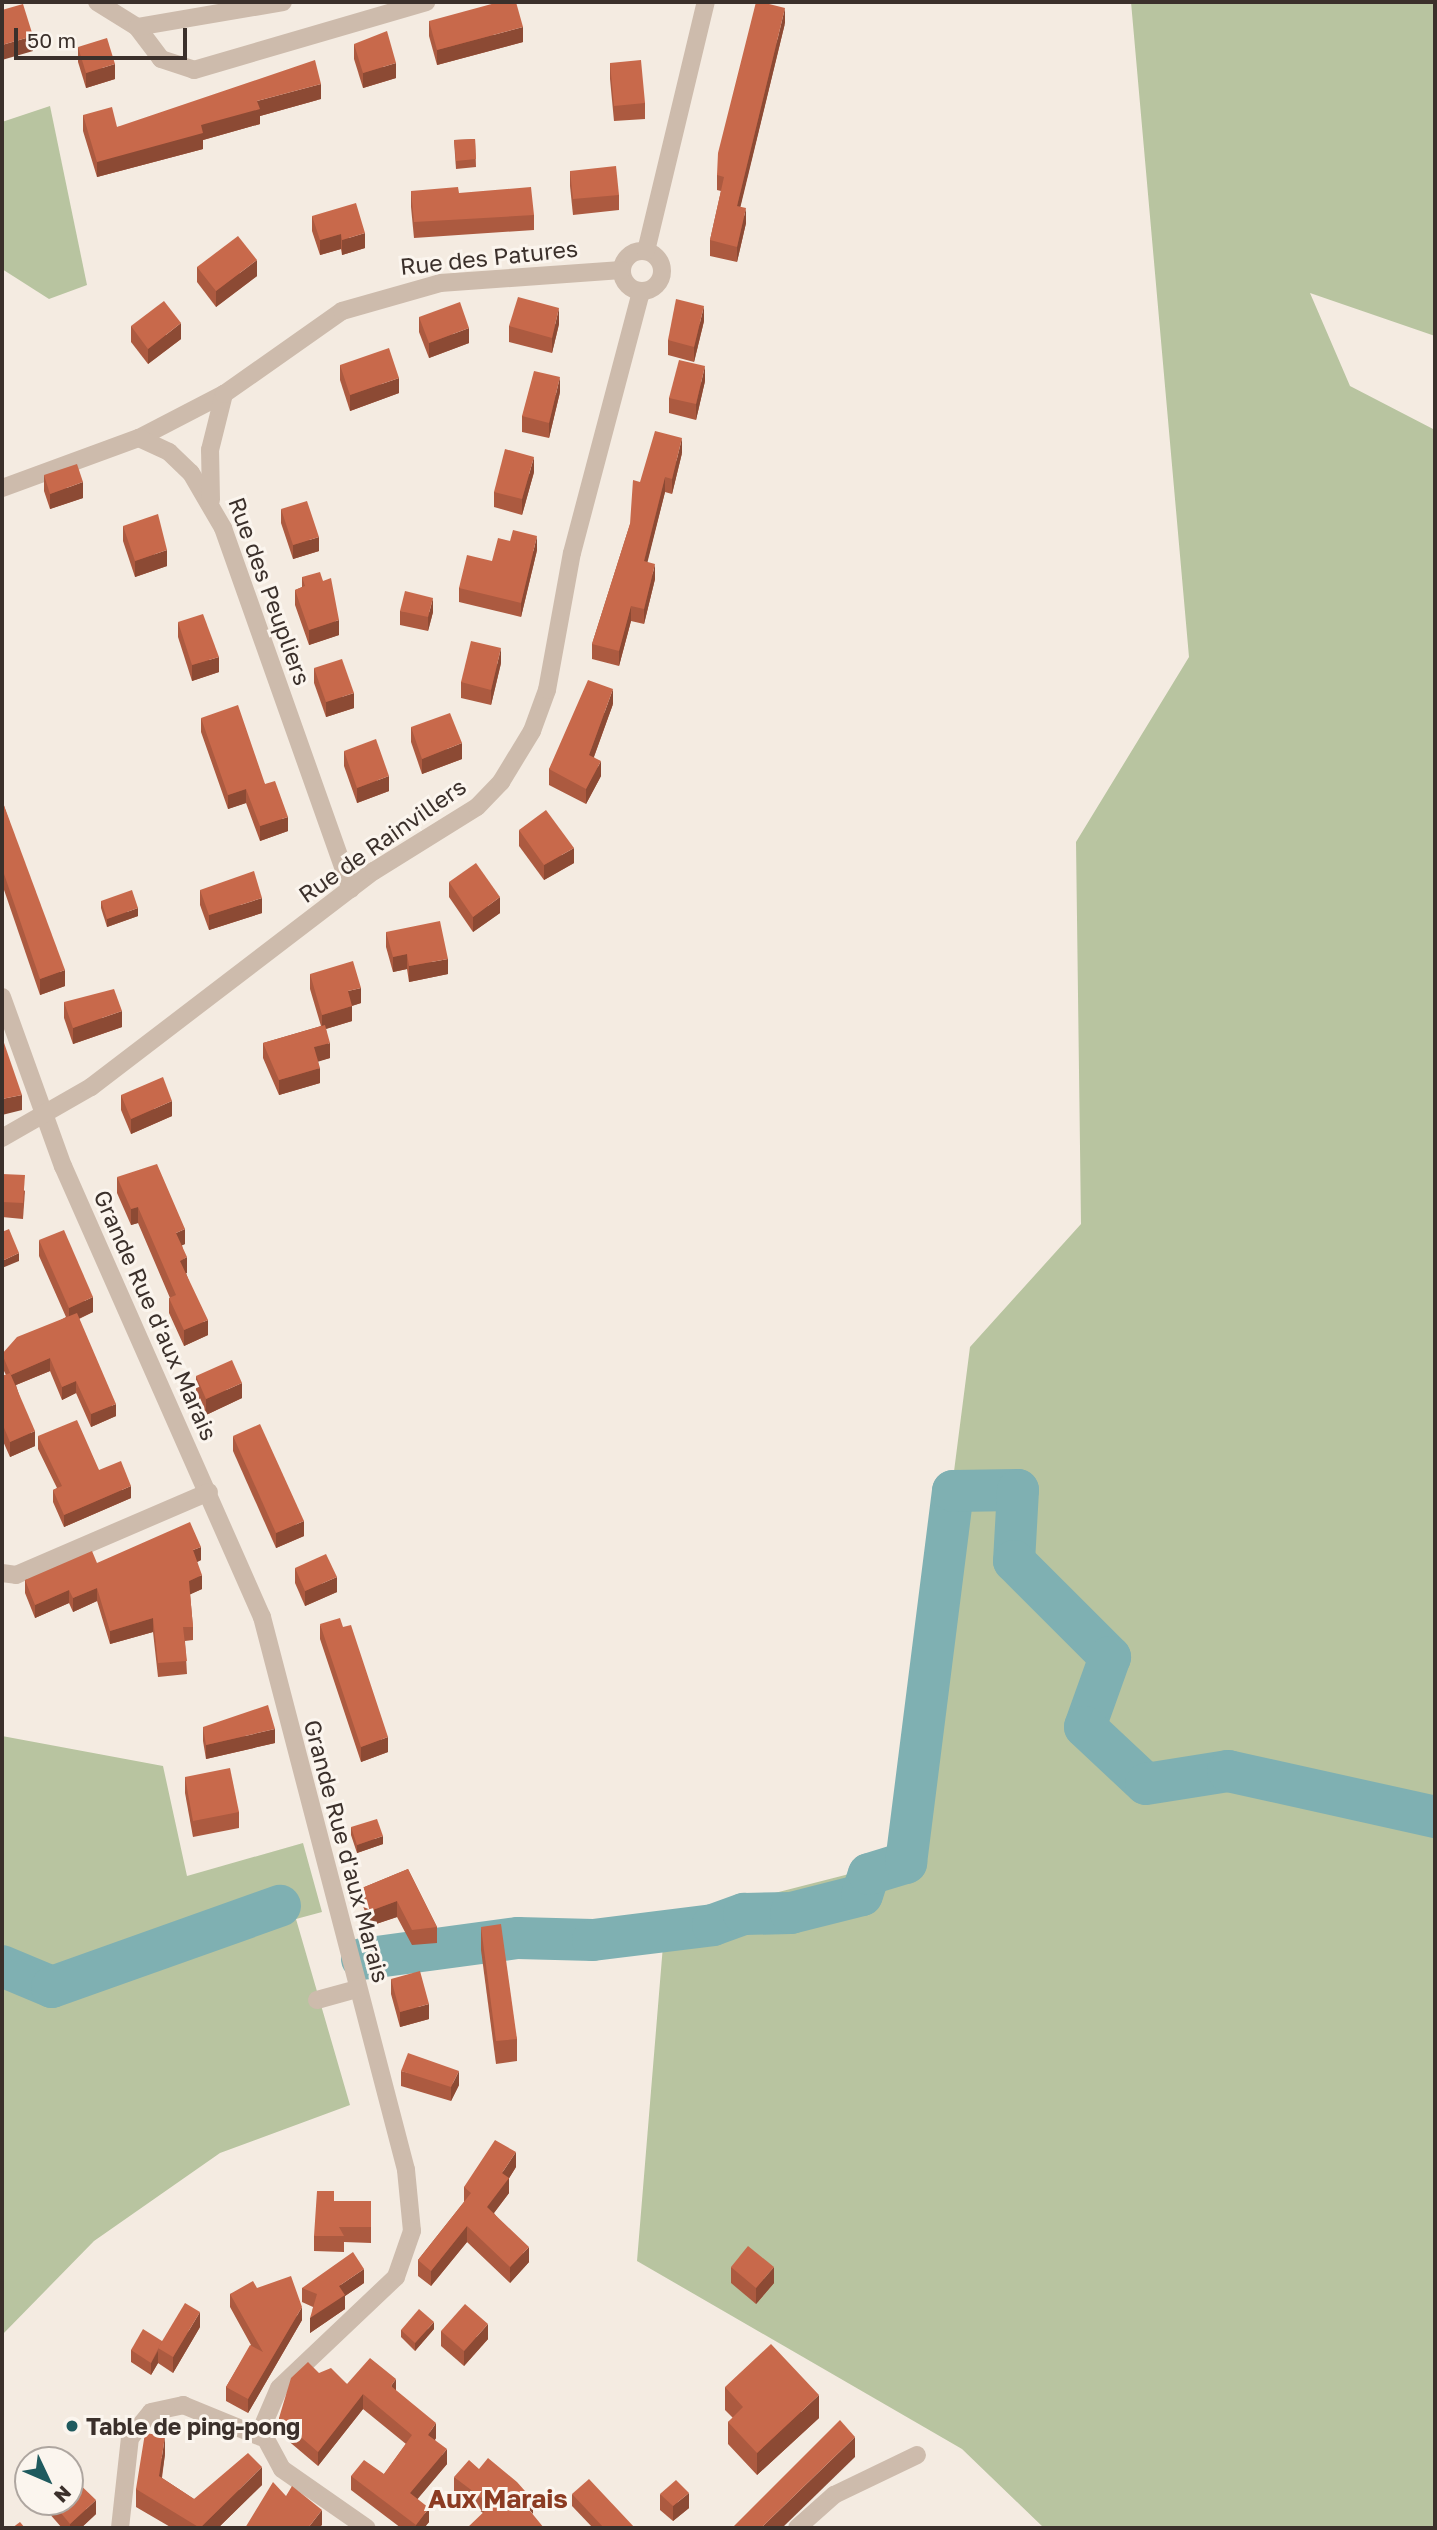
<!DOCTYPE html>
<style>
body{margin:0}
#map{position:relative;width:1437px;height:2530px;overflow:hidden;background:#f4ebe1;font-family:"Golos Text",sans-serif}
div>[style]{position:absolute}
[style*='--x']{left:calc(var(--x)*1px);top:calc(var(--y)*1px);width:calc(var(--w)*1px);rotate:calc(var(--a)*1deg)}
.green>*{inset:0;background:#b8c4a0}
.river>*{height:42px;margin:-21px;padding:0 21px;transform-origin:21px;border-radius:21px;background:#7fb0b2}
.minor>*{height:18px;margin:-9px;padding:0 9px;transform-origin:9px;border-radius:9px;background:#cdbbac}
.minor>.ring{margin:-9px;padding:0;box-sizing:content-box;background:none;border:18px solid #cdbbac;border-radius:50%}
.wall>*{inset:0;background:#ac5a40}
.shaded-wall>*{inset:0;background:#8c4a34}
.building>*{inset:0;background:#c8694b}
.dots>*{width:19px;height:19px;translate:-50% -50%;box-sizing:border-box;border:4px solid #fbf5ee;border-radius:50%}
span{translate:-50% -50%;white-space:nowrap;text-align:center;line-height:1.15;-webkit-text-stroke:6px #fbf5ee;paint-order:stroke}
.street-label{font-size:23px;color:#3b302b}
.poi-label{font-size:23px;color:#3b302b;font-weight:700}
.left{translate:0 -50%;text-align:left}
.quarter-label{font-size:26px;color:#8c3b22;font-weight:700}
.frame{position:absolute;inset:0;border:4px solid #3b302b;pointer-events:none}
.north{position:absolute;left:14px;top:2446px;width:70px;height:70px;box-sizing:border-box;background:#fbf5ee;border:2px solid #aea6a0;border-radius:50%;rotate:134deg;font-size:19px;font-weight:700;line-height:28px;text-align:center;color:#3b302b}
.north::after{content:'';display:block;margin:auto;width:24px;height:32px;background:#1f5a5e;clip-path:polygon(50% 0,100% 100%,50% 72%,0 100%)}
.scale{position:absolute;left:14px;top:28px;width:173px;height:32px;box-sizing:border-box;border:4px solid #3b302b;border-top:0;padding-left:9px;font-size:21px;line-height:24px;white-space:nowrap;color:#3b302b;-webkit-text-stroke:5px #fbf5ee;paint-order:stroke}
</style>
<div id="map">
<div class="green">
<i style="clip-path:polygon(1131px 2px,1435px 2px,1435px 336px,1310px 293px,1350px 386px,1435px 430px,1435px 2528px,1044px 2528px,962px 2449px,637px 2261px,665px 1921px,904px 1860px,970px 1347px,1081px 1224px,1076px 842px,1189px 657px)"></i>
<i style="clip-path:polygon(50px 106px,87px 285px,49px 299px,2px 269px,2px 122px)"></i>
<i style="clip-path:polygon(2px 1736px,163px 1766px,187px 1876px,303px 1843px,322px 1912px,296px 1919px,350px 2105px,220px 2153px,94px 2241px,2px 2335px)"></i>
</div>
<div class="river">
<i style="--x:362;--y:1959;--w:157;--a:-7.7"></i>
<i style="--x:518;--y:1938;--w:75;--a:1.5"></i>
<i style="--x:593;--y:1940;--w:121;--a:-7.1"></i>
<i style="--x:713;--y:1925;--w:33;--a:-20"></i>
<i style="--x:744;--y:1914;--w:47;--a:-1.2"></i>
<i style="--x:791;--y:1913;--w:73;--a:-14.2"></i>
<i style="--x:862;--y:1895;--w:22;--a:-72"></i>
<i style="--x:869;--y:1874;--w:39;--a:-17"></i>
<i style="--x:906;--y:1863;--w:375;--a:-82.8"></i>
<i style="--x:953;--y:1491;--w:65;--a:-0.9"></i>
<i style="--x:1018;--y:1490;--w:71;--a:93.2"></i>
<i style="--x:1014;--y:1561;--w:136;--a:45"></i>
<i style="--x:1110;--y:1657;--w:74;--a:109.7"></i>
<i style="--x:1085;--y:1727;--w:83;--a:43.1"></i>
<i style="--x:1146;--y:1784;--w:83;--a:-9"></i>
<i style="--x:1228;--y:1771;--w:212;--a:12.5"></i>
<i style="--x:2;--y:1966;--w:54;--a:22.8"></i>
<i style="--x:52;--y:1987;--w:242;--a:-19.6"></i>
</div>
<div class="minor">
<i style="--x:97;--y:2;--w:47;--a:32"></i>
<i style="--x:137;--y:27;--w:40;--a:53"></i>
<i style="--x:161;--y:59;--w:35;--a:18"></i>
<i style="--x:194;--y:70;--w:242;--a:-16.3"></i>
<i style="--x:137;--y:27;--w:148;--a:-9.7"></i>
<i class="ring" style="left:622px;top:251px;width:22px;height:22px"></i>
<i style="--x:646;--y:251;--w:256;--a:-76.5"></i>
<i style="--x:139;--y:438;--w:96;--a:-27.4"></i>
<i style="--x:2;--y:488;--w:146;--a:-20.1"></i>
<i style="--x:139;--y:438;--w:33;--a:25"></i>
<i style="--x:169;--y:452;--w:30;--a:44"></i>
<i style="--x:191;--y:473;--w:64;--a:59.8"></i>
<i style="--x:223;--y:528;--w:383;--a:70.5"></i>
<i style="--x:211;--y:500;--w:50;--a:-91.1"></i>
<i style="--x:210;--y:450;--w:58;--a:-76"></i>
<i style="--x:224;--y:394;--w:144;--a:-35.1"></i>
<i style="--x:342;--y:311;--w:102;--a:-15.9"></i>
<i style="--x:440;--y:283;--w:182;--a:-4.1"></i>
<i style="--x:2;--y:997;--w:180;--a:70.2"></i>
<i style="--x:63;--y:1166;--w:493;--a:66.2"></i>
<i style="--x:262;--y:1617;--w:571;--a:75.4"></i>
<i style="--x:406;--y:2170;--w:61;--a:84.4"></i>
<i style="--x:412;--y:2231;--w:49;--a:109.2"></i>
<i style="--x:396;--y:2277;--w:161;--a:136.5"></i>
<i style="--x:279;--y:2388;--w:46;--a:113.2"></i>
<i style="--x:261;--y:2430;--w:44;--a:61.7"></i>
<i style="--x:282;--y:2469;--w:103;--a:34.8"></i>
<i style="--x:2;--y:1138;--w:103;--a:-29.8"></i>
<i style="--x:91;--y:1087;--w:356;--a:-37.4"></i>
<i style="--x:374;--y:871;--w:121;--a:-31.9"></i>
<i style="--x:477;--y:807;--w:35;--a:-46"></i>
<i style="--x:501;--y:782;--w:60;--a:-58.7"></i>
<i style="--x:532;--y:731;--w:44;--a:-69.9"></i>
<i style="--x:547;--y:690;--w:139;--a:-79.7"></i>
<i style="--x:572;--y:553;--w:271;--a:-75.2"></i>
<i style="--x:2;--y:1573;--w:14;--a:8"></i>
<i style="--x:16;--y:1575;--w:210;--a:-23.3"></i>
<i style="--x:317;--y:2000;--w:41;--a:-15.4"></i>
<i style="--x:120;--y:2528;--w:91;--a:-83.7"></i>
<i style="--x:130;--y:2438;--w:33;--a:-51"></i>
<i style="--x:151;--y:2412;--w:33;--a:-12"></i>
<i style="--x:183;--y:2405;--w:84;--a:22.3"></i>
<i style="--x:797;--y:2528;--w:50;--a:-41.7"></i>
<i style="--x:834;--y:2495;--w:92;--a:-25.7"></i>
</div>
<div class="wall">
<i style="clip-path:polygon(429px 21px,523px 42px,437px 65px,429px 36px)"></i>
<i style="clip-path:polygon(785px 23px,740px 207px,746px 223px,737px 262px,710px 256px,710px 240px,721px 191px,717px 190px,717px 175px)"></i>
<i style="clip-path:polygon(354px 44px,396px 78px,363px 88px,354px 59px)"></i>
<i style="clip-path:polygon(78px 47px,115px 79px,86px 88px,78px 62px)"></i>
<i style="clip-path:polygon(610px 63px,645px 103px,645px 119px,614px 121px,610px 79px)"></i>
<i style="clip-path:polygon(321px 99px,260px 116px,260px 124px,203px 140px,203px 149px,97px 177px,83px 131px,83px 115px,117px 127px)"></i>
<i style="clip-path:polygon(475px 139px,476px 167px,456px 169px,454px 140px)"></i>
<i style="clip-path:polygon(570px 171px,619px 195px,619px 210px,573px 215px,570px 186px)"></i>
<i style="clip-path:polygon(411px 191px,459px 193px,534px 215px,534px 230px,414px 238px,411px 207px)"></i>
<i style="clip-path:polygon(312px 216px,365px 248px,342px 255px,341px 249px,320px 255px,312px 231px)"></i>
<i style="clip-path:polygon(197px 267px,257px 276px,216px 307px,197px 282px)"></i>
<i style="clip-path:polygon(419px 317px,469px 343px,429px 358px,419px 332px)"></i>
<i style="clip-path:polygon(704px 321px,694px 362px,668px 355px,668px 340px)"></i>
<i style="clip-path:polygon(559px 324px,552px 353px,509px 342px,509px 326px)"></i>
<i style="clip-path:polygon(131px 326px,181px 339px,148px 364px,131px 342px)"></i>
<i style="clip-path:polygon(340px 365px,399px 393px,350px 411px,340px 380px)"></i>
<i style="clip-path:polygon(705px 381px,696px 420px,669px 413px,669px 398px)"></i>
<i style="clip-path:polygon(560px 392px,549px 438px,522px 432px,522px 416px)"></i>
<i style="clip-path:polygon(682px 453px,672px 494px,665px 492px,647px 562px,655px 579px,644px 624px,631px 621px,619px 666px,592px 659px,592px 644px,630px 524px)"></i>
<i style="clip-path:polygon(534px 472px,522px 515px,494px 507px,494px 492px)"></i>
<i style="clip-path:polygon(44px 475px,83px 498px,50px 509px,44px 491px)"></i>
<i style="clip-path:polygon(281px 509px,319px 551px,293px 559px,281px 523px)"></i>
<i style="clip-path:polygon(123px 526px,167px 566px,135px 577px,123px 541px)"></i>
<i style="clip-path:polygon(537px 550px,521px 617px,459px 602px,459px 588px,492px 561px)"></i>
<i style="clip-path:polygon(302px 577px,323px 581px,339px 635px,309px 645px,295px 605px,295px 590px,302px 587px)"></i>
<i style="clip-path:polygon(400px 611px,433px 612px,428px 631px,400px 625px)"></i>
<i style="clip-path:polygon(178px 622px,219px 672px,192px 681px,178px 637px)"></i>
<i style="clip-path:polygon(501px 663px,491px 705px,461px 698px,461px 682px)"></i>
<i style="clip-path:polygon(314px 668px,354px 708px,326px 717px,314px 683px)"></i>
<i style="clip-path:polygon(613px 704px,594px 757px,601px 776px,586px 804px,549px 785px,549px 769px)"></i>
<i style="clip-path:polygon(201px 718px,265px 784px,288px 831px,260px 841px,246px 803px,228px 809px,201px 732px)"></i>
<i style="clip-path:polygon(411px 727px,462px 759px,422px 774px,411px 742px)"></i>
<i style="clip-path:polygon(344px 751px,389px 791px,357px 803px,344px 766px)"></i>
<i style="clip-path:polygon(2px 800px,65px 986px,40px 995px,2px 884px)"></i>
<i style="clip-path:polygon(519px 830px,574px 863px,544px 880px,519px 846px)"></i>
<i style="clip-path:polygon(449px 882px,500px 913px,473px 932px,449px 897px)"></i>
<i style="clip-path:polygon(200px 890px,262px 913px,209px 930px,200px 905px)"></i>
<i style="clip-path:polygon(101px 901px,138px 916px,107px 927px,101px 908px)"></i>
<i style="clip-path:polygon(386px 932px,448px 974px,409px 982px,407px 969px,393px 972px,386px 947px)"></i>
<i style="clip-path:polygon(310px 974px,361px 1003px,352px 1006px,352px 1021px,326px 1029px,330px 1058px,318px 1061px,320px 1083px,279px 1095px,263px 1058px,263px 1043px,321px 1026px,310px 989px)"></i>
<i style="clip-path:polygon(64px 1002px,122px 1027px,73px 1044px,64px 1018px)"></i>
<i style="clip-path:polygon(121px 1095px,172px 1116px,131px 1134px,121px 1110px)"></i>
<i style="clip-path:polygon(2px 1174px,25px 1191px,23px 1219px,2px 1217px)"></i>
<i style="clip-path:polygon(117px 1177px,185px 1244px,182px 1245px,187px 1273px,186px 1273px,208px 1335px,184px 1346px,169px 1313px,169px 1298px,170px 1298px,138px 1223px,131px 1225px,117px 1193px)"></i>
<i style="clip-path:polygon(39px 1240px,93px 1312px,79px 1319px,116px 1416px,91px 1427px,76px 1393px,62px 1400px,50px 1371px,16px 1385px,35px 1446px,10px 1457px,2px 1439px,2px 1376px,6px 1375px,2px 1367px,2px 1354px,66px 1317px,39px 1256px)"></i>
<i style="clip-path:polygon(196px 1376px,242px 1398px,206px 1415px,196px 1391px)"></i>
<i style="clip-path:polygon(38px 1436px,99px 1470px,131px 1498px,64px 1527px,53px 1502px,53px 1490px,57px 1488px,38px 1449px)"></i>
<i style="clip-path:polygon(233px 1436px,304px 1536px,276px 1548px,233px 1451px)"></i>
<i style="clip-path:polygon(201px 1560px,197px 1562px,202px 1589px,190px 1594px,193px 1627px,193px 1640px,185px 1641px,187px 1674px,158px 1677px,153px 1632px,110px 1644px,97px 1601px,73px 1612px,69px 1603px,35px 1618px,25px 1593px,25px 1580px,97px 1563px)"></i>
<i style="clip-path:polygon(295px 1568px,337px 1592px,305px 1606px,295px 1583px)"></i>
<i style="clip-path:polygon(320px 1624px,388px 1752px,361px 1762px,320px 1639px)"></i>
<i style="clip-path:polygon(203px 1727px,275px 1743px,206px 1759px,203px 1741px)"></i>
<i style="clip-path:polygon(185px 1777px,239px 1812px,239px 1828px,193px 1837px,185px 1793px)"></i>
<i style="clip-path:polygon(351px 1827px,383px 1844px,357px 1853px,351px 1835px)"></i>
<i style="clip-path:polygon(408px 1869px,437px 1927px,437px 1943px,412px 1945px,397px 1917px,370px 1926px,362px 1903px,362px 1888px)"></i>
<i style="clip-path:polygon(481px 1927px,517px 2039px,517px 2061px,496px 2064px,481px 1950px)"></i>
<i style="clip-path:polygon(391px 1979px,429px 2019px,400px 2027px,391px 1994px)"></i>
<i style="clip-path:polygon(401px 2071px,459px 2085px,451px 2101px,401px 2086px)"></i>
<i style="clip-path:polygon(516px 2167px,509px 2178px,509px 2193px,494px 2213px,529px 2262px,510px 2283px,467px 2242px,431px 2286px,418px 2276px,418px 2260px,464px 2202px,464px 2187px)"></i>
<i style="clip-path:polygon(334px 2201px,371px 2201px,371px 2243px,344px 2242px,344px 2252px,314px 2251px,314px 2236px)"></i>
<i style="clip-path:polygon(731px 2267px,774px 2283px,756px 2304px,731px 2283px)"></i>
<i style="clip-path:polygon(364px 2283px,345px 2296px,345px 2309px,310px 2333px,313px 2307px,302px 2302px,302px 2288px)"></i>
<i style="clip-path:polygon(257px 2288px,302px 2320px,248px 2413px,226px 2401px,226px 2387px,251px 2345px,230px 2307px,230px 2294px)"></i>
<i style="clip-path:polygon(200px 2327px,173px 2373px,158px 2363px,151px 2375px,131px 2362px,131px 2350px,162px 2341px)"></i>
<i style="clip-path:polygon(434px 2329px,415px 2351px,401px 2337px,401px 2330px)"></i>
<i style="clip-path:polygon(441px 2331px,488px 2339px,464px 2366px,441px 2346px)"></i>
<i style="clip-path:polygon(319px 2373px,347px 2384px,396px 2391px,436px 2438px,435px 2440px,447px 2464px,417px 2499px,429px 2522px,424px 2528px,401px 2528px,351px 2490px,351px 2476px,384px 2474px,406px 2444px,363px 2409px,318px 2466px,279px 2433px,279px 2418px)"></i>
<i style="clip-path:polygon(725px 2387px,819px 2418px,757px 2475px,728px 2444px,728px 2422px,733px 2418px,725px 2410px)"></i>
<i style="clip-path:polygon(165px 2454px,162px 2478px,194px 2499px,262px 2485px,218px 2528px,172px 2528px,136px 2507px,136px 2489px)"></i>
<i style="clip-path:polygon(454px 2477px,532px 2514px,483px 2513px,454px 2491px)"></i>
<i style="clip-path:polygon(572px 2494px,635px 2528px,593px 2528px,572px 2506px)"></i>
<i style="clip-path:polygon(660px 2494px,689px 2508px,673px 2521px,660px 2510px)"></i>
<i style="clip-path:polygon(48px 2502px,70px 2502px,96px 2514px,81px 2528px,62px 2528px,48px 2512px)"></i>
</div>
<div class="shaded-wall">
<i style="clip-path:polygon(785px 8px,785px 23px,737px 221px,737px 206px)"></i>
<i style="clip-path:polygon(523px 27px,523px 42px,437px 65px,437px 50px)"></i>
<i style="clip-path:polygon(33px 36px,33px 51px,2px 60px,2px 45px)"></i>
<i style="clip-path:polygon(396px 63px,396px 78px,363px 88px,363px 73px)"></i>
<i style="clip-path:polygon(115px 64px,115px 79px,86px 88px,86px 73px)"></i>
<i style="clip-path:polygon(321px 84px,321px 99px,260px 116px,260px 124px,203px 140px,203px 149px,97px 177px,97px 162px,201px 125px,257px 101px)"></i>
<i style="clip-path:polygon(746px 208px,746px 223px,737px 262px,737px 247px)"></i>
<i style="clip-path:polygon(365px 233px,365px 248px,342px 255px,342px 240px)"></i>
<i style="clip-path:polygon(341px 234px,341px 249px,320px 255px,320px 240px)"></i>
<i style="clip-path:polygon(257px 260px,257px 276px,216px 307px,216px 291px)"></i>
<i style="clip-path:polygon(704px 306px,704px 321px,694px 362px,694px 347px)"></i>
<i style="clip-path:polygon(559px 308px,559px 324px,552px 353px,552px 338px)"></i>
<i style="clip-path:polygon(181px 323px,181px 339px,148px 364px,148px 349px)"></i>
<i style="clip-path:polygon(469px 328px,469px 343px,429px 358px,429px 343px)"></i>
<i style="clip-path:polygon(705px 366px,705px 381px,696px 420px,696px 404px)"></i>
<i style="clip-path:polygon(560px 377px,560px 392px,549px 438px,549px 423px)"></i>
<i style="clip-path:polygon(399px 378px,399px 393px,350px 411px,350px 395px)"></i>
<i style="clip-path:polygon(682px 438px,682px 453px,672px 494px,672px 479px)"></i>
<i style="clip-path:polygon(534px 457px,534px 472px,522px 515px,522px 499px)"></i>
<i style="clip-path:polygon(665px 477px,665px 492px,644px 576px,644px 561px)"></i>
<i style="clip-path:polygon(83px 482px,83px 498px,50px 509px,50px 494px)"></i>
<i style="clip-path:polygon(537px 536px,537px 550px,521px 617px,521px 603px)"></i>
<i style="clip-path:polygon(319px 537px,319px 551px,293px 559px,293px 545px)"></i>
<i style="clip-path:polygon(167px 550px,167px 566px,135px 577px,135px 561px)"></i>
<i style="clip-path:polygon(655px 564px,655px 579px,644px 624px,644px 609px)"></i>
<i style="clip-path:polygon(433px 598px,433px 612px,428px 631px,428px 617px)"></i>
<i style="clip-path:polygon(631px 606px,631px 621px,619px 666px,619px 651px)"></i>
<i style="clip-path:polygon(339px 620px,339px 635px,309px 645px,309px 630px)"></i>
<i style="clip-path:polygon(501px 648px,501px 663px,491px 705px,491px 690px)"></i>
<i style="clip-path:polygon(219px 657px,219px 672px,192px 681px,192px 665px)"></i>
<i style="clip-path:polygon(613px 689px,613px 704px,589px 770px,589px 755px)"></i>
<i style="clip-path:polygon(354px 693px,354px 708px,326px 717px,326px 702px)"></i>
<i style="clip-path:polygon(462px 743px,462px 759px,422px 774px,422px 759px)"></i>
<i style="clip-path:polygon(601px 761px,601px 776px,586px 804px,586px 789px)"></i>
<i style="clip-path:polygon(389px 776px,389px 791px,357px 803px,357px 788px)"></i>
<i style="clip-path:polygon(246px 789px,246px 803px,228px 809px,228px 795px)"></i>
<i style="clip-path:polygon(288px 817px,288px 831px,260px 841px,260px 826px)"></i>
<i style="clip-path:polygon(574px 848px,574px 863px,544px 880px,544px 865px)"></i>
<i style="clip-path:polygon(500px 897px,500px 913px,473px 932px,473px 917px)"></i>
<i style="clip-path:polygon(262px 898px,262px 913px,209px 930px,209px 915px)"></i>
<i style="clip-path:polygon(138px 908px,138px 916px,107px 927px,107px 919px)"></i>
<i style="clip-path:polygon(407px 954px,407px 969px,393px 972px,393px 957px)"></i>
<i style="clip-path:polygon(448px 959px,448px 974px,409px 982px,409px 966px)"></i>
<i style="clip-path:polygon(65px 970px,65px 986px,40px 995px,40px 979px)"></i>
<i style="clip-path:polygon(361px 988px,361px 1003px,348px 1007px,348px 991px)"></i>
<i style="clip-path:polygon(352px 1006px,352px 1021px,322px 1030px,322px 1015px)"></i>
<i style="clip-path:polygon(122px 1011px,122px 1027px,73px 1044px,73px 1028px)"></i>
<i style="clip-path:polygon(330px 1043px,330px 1058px,314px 1063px,314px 1047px)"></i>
<i style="clip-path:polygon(320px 1068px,320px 1083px,279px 1095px,279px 1080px)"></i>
<i style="clip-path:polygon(22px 1095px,22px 1110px,2px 1115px,2px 1099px)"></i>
<i style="clip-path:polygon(172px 1101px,172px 1116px,131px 1134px,131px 1119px)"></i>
<i style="clip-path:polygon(138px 1207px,138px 1223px,131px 1225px,131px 1209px)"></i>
<i style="clip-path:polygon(185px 1229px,185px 1244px,176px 1248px,176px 1233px)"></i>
<i style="clip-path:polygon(19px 1253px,19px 1261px,2px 1268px,2px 1261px)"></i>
<i style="clip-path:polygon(187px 1257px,187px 1273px,180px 1276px,180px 1261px)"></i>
<i style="clip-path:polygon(93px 1297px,93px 1312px,69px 1323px,69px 1308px)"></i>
<i style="clip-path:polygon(208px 1320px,208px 1335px,184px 1346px,184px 1330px)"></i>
<i style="clip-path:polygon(50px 1358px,50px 1371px,11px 1387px,11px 1375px)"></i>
<i style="clip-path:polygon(76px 1381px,76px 1393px,62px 1400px,62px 1387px)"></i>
<i style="clip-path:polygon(242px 1383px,242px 1398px,206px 1415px,206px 1399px)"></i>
<i style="clip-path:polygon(116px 1404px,116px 1416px,91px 1427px,91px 1414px)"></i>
<i style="clip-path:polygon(35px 1431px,35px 1446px,10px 1457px,10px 1442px)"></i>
<i style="clip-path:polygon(131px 1486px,131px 1498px,64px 1527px,64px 1515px)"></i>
<i style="clip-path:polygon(304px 1521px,304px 1536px,276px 1548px,276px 1533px)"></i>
<i style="clip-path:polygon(201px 1547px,201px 1560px,193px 1564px,193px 1550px)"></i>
<i style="clip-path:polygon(202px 1575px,202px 1589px,189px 1595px,189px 1581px)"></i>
<i style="clip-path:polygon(337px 1577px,337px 1592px,305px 1606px,305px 1591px)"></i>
<i style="clip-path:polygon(97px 1588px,97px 1601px,73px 1612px,73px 1598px)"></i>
<i style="clip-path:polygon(69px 1590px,69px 1603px,35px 1618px,35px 1605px)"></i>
<i style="clip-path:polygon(153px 1618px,153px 1632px,110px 1644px,110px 1631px)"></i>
<i style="clip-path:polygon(275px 1729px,275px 1743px,206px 1759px,206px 1745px)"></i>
<i style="clip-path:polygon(388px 1737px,388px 1752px,361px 1762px,361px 1747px)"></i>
<i style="clip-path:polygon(383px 1836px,383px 1844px,357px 1853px,357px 1845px)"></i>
<i style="clip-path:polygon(397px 1901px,397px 1917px,370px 1926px,370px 1911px)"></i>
<i style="clip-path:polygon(429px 2004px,429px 2019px,400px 2027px,400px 2012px)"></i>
<i style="clip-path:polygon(459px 2071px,459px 2085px,451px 2101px,451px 2087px)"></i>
<i style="clip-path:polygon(516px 2152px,516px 2167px,508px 2180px,509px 2178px,509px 2193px,487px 2222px,487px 2207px,502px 2173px)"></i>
<i style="clip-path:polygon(467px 2226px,467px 2242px,431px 2286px,431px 2271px)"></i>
<i style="clip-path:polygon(529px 2247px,529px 2262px,510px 2283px,510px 2267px)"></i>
<i style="clip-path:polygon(774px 2267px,774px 2283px,756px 2304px,756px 2288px)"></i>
<i style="clip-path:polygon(364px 2269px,364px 2283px,345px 2296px,345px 2309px,310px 2333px,310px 2318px,339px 2286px)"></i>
<i style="clip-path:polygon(302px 2307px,302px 2320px,248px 2413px,248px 2399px)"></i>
<i style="clip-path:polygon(200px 2312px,200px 2327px,173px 2373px,173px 2357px)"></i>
<i style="clip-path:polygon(434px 2322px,434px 2329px,415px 2351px,415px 2343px)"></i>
<i style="clip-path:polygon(488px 2324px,488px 2339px,464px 2366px,464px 2351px)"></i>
<i style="clip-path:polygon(158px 2351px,158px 2363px,151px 2375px,151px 2363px)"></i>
<i style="clip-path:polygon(396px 2379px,396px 2394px,391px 2386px)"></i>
<i style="clip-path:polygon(363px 2394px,363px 2409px,318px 2466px,318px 2452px)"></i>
<i style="clip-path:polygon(819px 2395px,819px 2418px,757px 2475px,757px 2453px)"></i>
<i style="clip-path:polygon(436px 2423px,436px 2438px,428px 2449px,428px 2435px)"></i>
<i style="clip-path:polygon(165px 2436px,165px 2454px,159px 2494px,159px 2476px)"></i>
<i style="clip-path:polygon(855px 2437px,855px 2457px,782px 2528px,761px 2528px)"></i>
<i style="clip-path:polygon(447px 2449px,447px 2464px,410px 2508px,410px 2493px)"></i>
<i style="clip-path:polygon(262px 2467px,262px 2485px,218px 2528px,200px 2528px)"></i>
<i style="clip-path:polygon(689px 2493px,689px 2508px,673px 2521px,673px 2506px)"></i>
<i style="clip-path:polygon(96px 2500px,96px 2514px,81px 2528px,70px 2528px,70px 2524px)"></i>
<i style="clip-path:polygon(533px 2500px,533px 2514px,526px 2506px)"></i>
<i style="clip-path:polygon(429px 2508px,429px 2522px,424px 2528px,416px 2528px,416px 2525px)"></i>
<i style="clip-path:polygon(322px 2510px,322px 2525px,319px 2528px,308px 2528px)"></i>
</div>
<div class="building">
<i style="clip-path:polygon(499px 2px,516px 2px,523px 27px,437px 50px,429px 21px)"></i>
<i style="clip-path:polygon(756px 2px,761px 2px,785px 8px,737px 206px,746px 208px,737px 247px,710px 240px,724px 177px,717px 175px,718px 153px)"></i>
<i style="clip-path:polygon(23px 4px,33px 36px,2px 45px,2px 10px)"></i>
<i style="clip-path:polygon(387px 31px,396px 63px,363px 73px,354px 44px)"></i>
<i style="clip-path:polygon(107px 38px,115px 64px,86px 73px,78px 47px)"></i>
<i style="clip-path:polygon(315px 60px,321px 84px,257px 101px,260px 109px,201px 125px,203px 133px,97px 162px,83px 115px,112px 107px,117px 127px)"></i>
<i style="clip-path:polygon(641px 60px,645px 103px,614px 106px,610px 63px)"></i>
<i style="clip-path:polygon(475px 139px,476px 159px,456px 161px,454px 140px)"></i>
<i style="clip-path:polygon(616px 166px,619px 195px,573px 199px,570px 171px)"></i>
<i style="clip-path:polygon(458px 187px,459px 193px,531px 187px,534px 215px,414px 222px,411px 191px)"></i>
<i style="clip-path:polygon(356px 203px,365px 233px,342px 240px,341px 234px,320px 240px,312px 216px)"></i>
<i style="clip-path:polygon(238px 236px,257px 260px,216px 291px,197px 267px)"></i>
<i style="clip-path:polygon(518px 297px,559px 308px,552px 338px,509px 326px)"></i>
<i style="clip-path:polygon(676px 299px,704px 306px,694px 347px,668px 340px)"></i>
<i style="clip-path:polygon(164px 301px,181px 323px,148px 349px,131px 326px)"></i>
<i style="clip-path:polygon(460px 302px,469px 328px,429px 343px,419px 317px)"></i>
<i style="clip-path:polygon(389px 348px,399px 378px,350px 395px,340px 365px)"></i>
<i style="clip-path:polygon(679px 360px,705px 366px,696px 404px,669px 398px)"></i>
<i style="clip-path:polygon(534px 371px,560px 377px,549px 423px,522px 416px)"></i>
<i style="clip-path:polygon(655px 431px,682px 438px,672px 479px,665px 477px,644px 561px,655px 564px,644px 609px,631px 606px,619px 651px,592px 644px,630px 524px,633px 480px,640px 482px)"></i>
<i style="clip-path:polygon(505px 449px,534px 457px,522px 499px,494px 492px)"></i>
<i style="clip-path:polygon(77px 464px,83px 482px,50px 494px,44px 475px)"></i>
<i style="clip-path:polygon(307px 501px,319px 537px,293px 545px,281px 509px)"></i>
<i style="clip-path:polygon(158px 514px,167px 550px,135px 561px,123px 526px)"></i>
<i style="clip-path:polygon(513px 530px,537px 536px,521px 603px,459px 588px,467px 555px,492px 561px,498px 538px,510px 541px)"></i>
<i style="clip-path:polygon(320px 572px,323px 581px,331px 578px,339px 620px,309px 630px,295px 590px,305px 586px,302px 577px)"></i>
<i style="clip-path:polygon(405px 591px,433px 598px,428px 617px,400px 611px)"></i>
<i style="clip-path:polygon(203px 614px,219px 657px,192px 665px,178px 622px)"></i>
<i style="clip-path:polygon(471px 641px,501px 648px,491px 690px,461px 682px)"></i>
<i style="clip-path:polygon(342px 659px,354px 693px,326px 702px,314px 668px)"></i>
<i style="clip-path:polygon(588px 680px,613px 689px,589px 755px,601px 761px,586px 789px,549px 769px)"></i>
<i style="clip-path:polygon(238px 705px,265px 784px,275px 781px,288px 817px,260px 826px,246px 789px,228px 795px,201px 718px)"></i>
<i style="clip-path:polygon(450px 713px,462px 743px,422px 759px,411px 727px)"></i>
<i style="clip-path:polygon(376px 739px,389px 776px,357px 788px,344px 751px)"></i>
<i style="clip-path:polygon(2px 800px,65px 970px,40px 979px,2px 868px)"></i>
<i style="clip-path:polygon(546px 810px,574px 848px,544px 865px,519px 830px)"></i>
<i style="clip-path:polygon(476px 863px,500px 897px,473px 917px,449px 882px)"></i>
<i style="clip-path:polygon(254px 871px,262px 898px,209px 915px,200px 890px)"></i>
<i style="clip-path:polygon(132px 890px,138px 908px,107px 919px,101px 901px)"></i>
<i style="clip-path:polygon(440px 921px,448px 959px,409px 966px,407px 954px,393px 957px,386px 932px)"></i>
<i style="clip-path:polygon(353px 961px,361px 988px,348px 991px,352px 1006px,322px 1015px,310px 974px)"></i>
<i style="clip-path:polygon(114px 989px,122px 1011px,73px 1028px,64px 1002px)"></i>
<i style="clip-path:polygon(325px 1025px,330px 1043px,314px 1047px,320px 1068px,279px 1080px,263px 1043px)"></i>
<i style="clip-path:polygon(2px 1037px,22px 1095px,2px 1099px)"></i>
<i style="clip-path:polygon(163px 1077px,172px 1101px,131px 1119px,121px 1095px)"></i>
<i style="clip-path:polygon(157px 1164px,185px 1229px,176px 1233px,187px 1257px,180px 1261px,208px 1320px,184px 1330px,169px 1298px,176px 1295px,138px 1207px,131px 1209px,117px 1177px)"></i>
<i style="clip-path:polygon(2px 1174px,25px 1175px,23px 1203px,2px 1202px)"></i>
<i style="clip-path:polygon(9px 1229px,19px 1253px,2px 1261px,2px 1232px)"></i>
<i style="clip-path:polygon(64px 1230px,93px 1297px,69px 1308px,39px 1240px)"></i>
<i style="clip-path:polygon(77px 1313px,116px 1404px,91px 1414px,76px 1381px,62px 1387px,50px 1358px,11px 1375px,2px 1354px,17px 1337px)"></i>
<i style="clip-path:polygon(232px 1360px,242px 1383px,206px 1399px,196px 1376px)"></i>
<i style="clip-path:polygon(10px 1373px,35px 1431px,10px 1442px,2px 1423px,2px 1376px)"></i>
<i style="clip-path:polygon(77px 1420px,99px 1470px,121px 1461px,131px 1486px,64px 1515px,53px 1490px,62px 1486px,38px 1436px)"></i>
<i style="clip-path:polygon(260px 1424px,304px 1521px,276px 1533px,233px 1436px)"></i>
<i style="clip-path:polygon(190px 1522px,201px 1547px,193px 1550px,202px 1575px,189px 1581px,193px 1627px,183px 1627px,187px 1661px,158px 1663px,153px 1618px,110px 1631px,97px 1588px,73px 1598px,69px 1590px,35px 1605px,25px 1580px,92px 1551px,97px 1563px)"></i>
<i style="clip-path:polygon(326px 1554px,337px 1577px,305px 1591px,295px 1568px)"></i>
<i style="clip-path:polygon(340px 1618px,343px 1627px,351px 1625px,388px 1737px,361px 1747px,320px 1624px)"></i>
<i style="clip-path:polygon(268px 1705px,275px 1729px,206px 1745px,203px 1727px)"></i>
<i style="clip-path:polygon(230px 1768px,239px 1812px,193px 1821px,185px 1777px)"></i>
<i style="clip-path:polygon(377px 1819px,383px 1836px,357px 1845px,351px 1827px)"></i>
<i style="clip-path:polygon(408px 1869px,437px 1927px,412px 1930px,397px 1901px,370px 1911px,362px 1888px)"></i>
<i style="clip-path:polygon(501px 1924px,517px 2039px,496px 2041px,481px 1927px)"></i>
<i style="clip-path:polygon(420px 1971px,429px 2004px,400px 2012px,391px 1979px)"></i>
<i style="clip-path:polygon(408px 2053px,459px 2071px,451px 2087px,401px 2071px)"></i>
<i style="clip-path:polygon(495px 2140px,516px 2152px,502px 2173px,509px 2178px,487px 2207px,529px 2247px,510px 2267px,467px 2226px,431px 2271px,418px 2260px,471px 2193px,464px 2187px)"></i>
<i style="clip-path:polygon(317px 2191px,334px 2191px,334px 2201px,371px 2201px,371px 2227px,339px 2227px,344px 2236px,314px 2236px)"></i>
<i style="clip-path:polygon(748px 2246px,774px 2267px,756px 2288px,731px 2267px)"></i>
<i style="clip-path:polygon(353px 2252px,364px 2269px,339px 2286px,345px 2295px,310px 2318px,317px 2294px,302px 2288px)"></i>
<i style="clip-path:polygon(291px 2276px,302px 2307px,248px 2399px,226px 2387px,250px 2345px,263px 2352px,230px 2294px,253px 2281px,257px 2288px)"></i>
<i style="clip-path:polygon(185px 2303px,200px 2312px,173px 2357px,158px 2348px)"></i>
<i style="clip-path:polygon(465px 2304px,488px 2324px,464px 2351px,441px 2331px)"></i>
<i style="clip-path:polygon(419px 2309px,434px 2322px,415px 2343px,401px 2330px)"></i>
<i style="clip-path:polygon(143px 2329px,162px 2341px,151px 2363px,131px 2350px)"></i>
<i style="clip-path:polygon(771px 2344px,819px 2395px,757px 2453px,728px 2422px,743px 2407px,725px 2387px)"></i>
<i style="clip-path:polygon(370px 2358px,396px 2379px,391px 2386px,436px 2423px,428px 2435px,447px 2449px,410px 2493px,429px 2508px,416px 2525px,351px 2476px,364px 2460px,384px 2474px,412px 2435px,363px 2394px,318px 2452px,279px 2418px,291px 2378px,308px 2362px,319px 2373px,331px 2368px,347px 2384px)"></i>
<i style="clip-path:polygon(840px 2420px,855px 2437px,761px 2528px,732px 2528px)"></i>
<i style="clip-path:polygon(145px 2433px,165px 2436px,159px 2476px,194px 2499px,248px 2453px,262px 2467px,200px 2528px,136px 2489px)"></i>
<i style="clip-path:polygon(488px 2458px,517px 2482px,533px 2500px,526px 2506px,544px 2528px,467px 2528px,491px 2505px,454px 2477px,469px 2460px,479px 2469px)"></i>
<i style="clip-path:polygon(70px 2475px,96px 2500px,70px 2524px,52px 2502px,70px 2502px)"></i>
<i style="clip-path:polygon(589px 2479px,635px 2528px,604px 2528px,572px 2494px)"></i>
<i style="clip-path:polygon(676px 2480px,689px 2493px,673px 2506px,660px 2494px)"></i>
<i style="clip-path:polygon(273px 2482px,286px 2496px,292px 2486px,322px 2510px,308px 2528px,245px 2528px)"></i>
<i style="clip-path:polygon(20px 2522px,25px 2528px,12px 2528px)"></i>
</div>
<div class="dots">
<i style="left:72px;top:2426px;background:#1f5a5e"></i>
</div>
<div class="street-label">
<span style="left:489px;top:257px;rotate:-6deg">Rue des Patures</span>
<span style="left:270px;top:591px;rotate:70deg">Rue des Peupliers</span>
<span style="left:382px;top:840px;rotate:-35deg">Rue de Rainvillers</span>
<span style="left:156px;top:1315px;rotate:66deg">Grande Rue d'aux Marais</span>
<span style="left:347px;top:1851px;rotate:75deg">Grande Rue d'aux Marais</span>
</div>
<div class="poi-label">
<span class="left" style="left:86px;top:2426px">Table de ping-pong</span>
</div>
<div class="quarter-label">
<span style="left:498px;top:2499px">Aux Marais</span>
</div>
<div class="frame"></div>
<div class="north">N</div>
<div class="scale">50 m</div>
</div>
